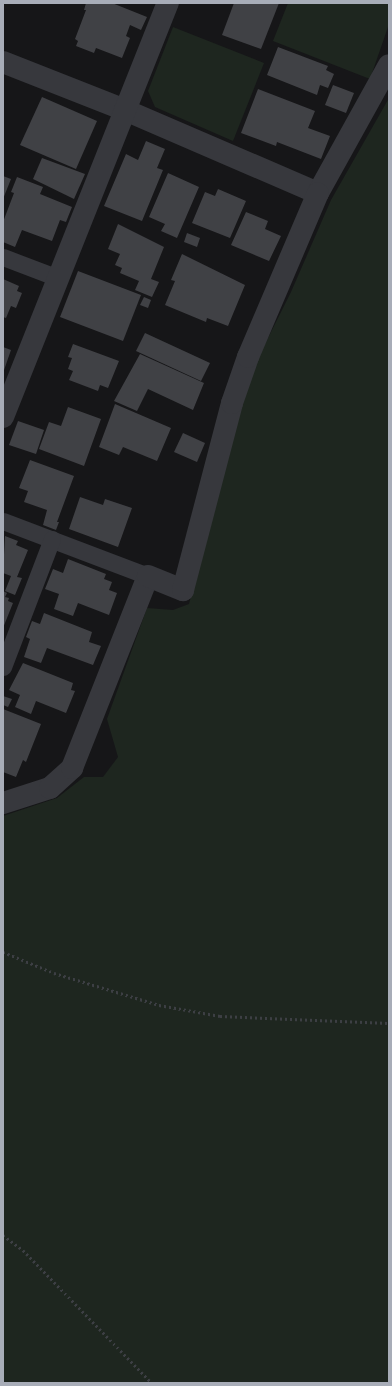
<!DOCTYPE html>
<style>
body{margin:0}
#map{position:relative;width:392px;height:1386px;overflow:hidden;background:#161618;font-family:"IBM Plex Sans",sans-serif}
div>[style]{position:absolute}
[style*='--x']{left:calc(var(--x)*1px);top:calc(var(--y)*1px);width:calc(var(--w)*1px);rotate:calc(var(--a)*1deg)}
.green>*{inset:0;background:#1e261f}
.building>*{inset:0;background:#404145}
.path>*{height:2.5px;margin-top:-1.25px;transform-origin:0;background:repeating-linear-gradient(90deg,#3d3f44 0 2px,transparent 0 5px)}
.lane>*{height:17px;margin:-8.5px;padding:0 8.5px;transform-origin:8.5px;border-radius:8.5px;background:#37383d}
.street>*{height:22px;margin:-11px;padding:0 11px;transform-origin:11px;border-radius:11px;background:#37383d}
span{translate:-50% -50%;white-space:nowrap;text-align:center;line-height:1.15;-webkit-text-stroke:3px #111113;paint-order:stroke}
.frame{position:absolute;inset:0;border:4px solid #a8adb8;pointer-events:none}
</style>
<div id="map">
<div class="green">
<i style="clip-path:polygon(288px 3px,389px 3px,389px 24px,370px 79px,273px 41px)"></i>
<i style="clip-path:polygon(173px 27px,264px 63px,233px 141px,155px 107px,148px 91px)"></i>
<i style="clip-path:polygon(389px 98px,389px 1383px,3px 1383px,3px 816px,57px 798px,84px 777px,103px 777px,118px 757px,107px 719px,147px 608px,173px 610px,189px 604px,241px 405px,257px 360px,291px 292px,331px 200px)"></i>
</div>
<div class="building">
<i style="clip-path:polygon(86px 3px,112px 3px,147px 17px,141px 30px,130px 25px,126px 36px,130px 38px,122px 58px,96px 48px,94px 53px,76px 46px,78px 41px,75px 39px,86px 10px,84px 10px)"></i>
<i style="clip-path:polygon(234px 3px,279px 3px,261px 49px,222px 35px)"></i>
<i style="clip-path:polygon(278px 47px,328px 66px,326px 70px,334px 74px,328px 88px,320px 85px,317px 95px,267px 75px)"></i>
<i style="clip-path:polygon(333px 85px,354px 93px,346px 113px,325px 105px)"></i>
<i style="clip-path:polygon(258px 89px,315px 111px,308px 128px,330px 136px,321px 159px,277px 142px,276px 146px,241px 133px)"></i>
<i style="clip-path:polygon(42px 97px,97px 121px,76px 169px,20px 145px)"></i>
<i style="clip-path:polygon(146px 141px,165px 149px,157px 168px,163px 170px,142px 221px,104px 206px,126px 154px,138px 160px)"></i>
<i style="clip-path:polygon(42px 158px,85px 174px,74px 199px,33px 179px)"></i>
<i style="clip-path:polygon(168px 173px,199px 187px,177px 238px,161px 231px,165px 224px,149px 217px)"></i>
<i style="clip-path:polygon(3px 176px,11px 179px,3px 199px)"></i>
<i style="clip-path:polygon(17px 177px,43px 187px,40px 194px,72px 207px,66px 222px,60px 220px,52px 241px,22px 230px,15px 247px,3px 242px,3px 222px,14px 193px,11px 192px)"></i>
<i style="clip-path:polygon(218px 189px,246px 201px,230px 238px,192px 223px,205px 192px,215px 196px)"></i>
<i style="clip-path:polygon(246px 212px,268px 221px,265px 229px,281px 236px,269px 261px,231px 245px)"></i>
<i style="clip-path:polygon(118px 224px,164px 247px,151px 279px,159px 282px,152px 297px,135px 290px,139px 281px,120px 273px,122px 268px,115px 265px,120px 254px,108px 249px)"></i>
<i style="clip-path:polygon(187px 233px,200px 238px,197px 247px,184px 242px)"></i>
<i style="clip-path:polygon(182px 254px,245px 285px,228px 326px,207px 318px,206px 322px,165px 305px,175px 281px,171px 280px)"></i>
<i style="clip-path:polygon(78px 271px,141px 295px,123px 341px,60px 317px)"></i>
<i style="clip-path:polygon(3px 279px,19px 286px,17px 291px,22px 293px,16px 308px,11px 306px,6px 318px,3px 317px)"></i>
<i style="clip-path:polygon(144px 297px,151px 300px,148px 308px,140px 305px)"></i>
<i style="clip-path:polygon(145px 333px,210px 363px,201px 381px,136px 351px)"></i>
<i style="clip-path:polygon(73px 344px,119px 361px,108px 388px,100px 385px,98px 391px,69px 380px,73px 371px,68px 369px,72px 358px,68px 357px)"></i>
<i style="clip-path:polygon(3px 347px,11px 350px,3px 373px)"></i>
<i style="clip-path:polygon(140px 354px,204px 383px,193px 410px,148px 389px,137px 411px,114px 401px)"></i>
<i style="clip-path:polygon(115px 404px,171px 428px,157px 461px,123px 447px,119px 455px,99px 447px)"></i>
<i style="clip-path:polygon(68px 407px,101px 419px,84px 466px,39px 449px,49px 422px,61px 426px)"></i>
<i style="clip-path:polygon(18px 421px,44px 430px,36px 454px,9px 445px)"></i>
<i style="clip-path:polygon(183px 433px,205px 443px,197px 462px,174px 452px)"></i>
<i style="clip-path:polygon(30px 460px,74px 476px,57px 522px,59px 522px,56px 530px,43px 525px,47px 510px,24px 502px,28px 491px,19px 488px)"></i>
<i style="clip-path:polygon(80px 497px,103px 505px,105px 499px,132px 508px,118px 547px,69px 529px)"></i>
<i style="clip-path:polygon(5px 536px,18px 541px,16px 545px,28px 550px,17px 577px,22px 578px,15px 595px,5px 591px,11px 576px,3px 573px)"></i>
<i style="clip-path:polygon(68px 559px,106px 574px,104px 579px,112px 582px,109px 590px,117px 593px,109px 615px,78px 603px,73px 616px,54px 609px,59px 594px,45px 589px,53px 569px,63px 573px)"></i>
<i style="clip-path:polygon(3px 591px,7px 593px,5px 597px,9px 598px,8px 601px,13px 603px,3px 628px)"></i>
<i style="clip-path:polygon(44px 613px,92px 632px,89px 642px,101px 646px,93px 665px,47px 648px,41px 663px,24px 657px,30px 639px,26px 637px,32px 621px,40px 624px)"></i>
<i style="clip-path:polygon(23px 663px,73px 683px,71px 690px,75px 691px,66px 713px,36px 701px,31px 714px,15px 707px,20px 695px,9px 690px)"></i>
<i style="clip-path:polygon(3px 696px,12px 699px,8px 707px,3px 705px)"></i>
<i style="clip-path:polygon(3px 709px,41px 724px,26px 762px,23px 760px,16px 777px,3px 772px)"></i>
</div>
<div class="path">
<i style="--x:3;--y:952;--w:55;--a:22.4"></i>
<i style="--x:54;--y:973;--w:110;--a:16.9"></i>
<i style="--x:159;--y:1005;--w:62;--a:10.2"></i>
<i style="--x:220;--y:1016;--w:169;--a:2.4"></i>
<i style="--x:3;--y:1235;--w:25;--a:37"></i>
<i style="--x:23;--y:1250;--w:185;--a:45.9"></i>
</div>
<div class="lane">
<i style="--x:3;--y:257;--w:59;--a:20.9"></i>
<i style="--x:3;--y:521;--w:155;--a:20.8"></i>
<i style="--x:3;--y:667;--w:137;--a:-69.1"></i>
</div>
<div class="street">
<i style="--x:3;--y:62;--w:131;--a:21.5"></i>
<i style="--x:125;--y:110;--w:210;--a:23.3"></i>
<i style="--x:318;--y:193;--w:146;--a:-61"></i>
<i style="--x:3;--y:417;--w:446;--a:-68.3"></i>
<i style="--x:3;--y:803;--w:49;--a:-17.7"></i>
<i style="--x:50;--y:788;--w:30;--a:-42"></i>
<i style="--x:72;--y:768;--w:206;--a:-68.4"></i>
<i style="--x:148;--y:576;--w:38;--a:22"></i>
<i style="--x:183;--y:590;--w:193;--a:-75.3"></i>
<i style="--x:232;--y:403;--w:49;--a:-70.8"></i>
<i style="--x:248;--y:357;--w:178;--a:-66.9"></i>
</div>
<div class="frame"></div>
</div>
